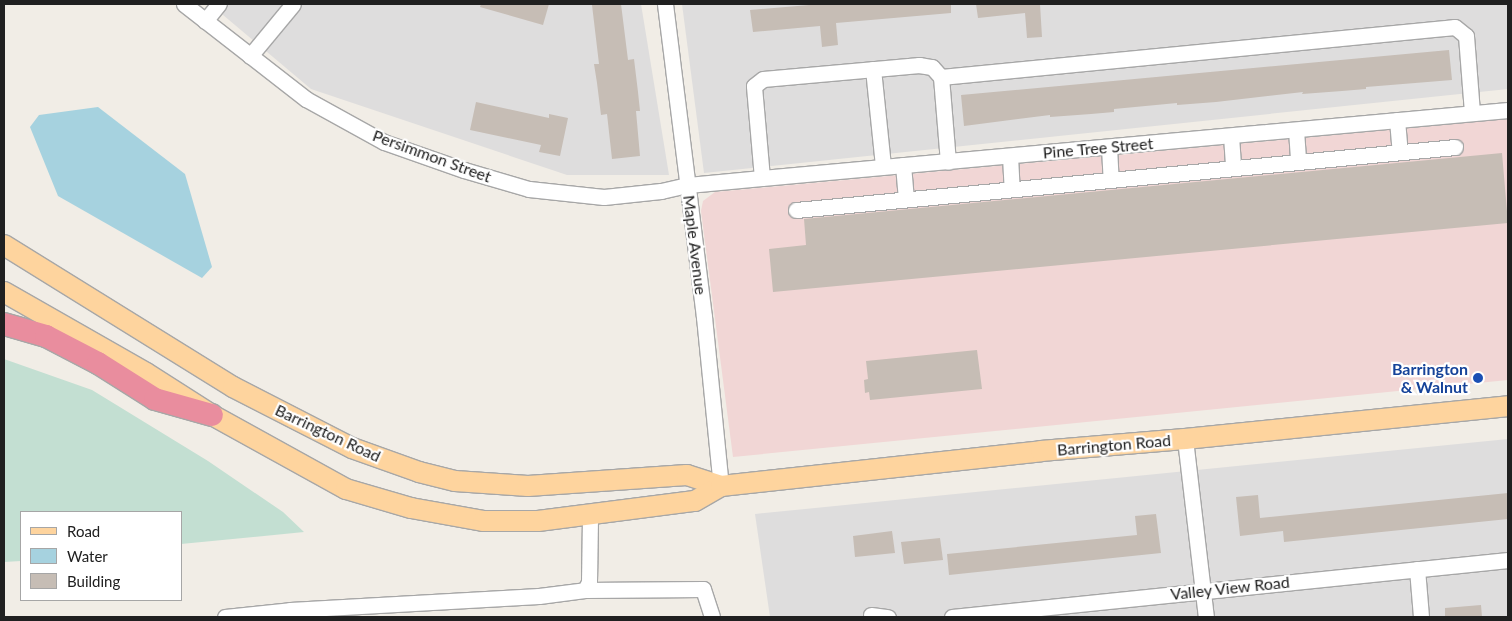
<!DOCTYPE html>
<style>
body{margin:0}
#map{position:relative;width:1512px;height:621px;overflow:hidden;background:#f1ede6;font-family:Lato,sans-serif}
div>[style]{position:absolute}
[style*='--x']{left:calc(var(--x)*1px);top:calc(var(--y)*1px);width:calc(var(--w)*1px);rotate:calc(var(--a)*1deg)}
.residential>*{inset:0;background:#dedddd}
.commercial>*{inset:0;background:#f1d6d5}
.wetland>*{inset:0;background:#c3dfd2}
.water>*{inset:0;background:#a6d2df}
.building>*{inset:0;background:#c6bdb5}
.roads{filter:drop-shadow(1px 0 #a7a7a7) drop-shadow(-1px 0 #a7a7a7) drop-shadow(0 1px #a7a7a7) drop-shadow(0 -1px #a7a7a7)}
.minor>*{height:15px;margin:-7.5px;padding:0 7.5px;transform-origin:7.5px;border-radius:7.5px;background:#fff}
.major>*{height:20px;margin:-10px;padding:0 10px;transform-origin:10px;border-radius:10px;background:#fed49e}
.highway>*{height:22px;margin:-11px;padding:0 11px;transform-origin:11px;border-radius:11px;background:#e98d9e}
.dots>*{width:14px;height:14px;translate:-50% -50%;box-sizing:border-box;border:2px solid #fff;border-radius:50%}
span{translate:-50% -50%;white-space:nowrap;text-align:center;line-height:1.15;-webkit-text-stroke:4.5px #fff;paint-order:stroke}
.street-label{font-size:16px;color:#202020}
.transit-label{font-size:16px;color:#164399;font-weight:700}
.right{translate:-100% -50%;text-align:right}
.frame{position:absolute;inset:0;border:5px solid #202020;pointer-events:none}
.legend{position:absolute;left:20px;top:511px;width:162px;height:90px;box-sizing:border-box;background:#fff;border:1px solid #a6a6a6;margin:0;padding:6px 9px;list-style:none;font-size:15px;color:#202020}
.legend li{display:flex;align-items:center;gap:10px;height:25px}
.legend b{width:25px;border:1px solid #a6a6a6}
</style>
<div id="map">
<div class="residential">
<i style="clip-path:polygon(210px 4px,641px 4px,669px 175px,567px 175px,311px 89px)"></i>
<i style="clip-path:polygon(682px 4px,1508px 4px,1508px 89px,704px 173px)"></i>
<i style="clip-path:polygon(1508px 439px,1508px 617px,770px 617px,755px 514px)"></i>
</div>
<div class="commercial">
<i style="clip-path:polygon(1508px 119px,1508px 380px,733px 457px,701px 211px,703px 201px,715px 192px)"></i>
</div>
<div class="wetland">
<i style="clip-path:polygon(4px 359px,92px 390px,208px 461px,283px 512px,304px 532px,181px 544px,181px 512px,21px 512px,21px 561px,4px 562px)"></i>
</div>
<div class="water">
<i style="clip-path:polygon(98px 107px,185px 174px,212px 267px,202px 278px,58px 196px,30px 127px,39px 115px)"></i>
</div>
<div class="building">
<i style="clip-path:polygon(481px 4px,549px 4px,543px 25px,480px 7px)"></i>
<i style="clip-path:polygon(621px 4px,628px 60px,634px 59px,638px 92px,640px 111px,636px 111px,640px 156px,612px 159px,607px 114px,601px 115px,597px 83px,594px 64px,599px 64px,592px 5px)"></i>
<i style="clip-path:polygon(821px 4px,951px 4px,951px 13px,836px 23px,838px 45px,822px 47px,820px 26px,753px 32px,750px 10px)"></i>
<i style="clip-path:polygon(976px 4px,1040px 4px,1042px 37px,1027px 38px,1025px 13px,978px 18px)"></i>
<i style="clip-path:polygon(1449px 50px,1452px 80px,1366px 87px,1366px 89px,1342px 91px,1302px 94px,1303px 92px,1216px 102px,1177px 105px,1177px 103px,1114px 109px,1114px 112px,1091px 114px,1050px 117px,1050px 115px,964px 126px,961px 95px)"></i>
<i style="clip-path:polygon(476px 102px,549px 118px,549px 114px,568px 118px,560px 156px,539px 152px,541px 145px,470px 130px)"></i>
<i style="clip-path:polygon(1502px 153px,1508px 223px,773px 292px,769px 249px,806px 245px,804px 219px)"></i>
<i style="clip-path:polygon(977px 350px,982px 389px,870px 400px,869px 392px,865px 393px,864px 380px,868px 379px,866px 361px)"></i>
<i style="clip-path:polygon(1508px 493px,1508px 519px,1284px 542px,1283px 531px,1240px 536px,1236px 497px,1258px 495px,1260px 518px)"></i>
<i style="clip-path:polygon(1156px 514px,1161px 553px,949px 575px,947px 554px,1137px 535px,1135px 516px)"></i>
<i style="clip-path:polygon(892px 531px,895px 553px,855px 557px,853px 536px)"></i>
<i style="clip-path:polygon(940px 538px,943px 560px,904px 564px,901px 542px)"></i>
<i style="clip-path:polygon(1481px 605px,1482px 617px,1445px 617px,1445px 608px)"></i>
</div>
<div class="roads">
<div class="minor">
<i style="--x:184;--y:4;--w:155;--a:37.9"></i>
<i style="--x:306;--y:99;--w:89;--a:28.9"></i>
<i style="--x:384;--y:142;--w:85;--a:19.3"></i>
<i style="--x:464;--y:170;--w:68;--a:16.3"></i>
<i style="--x:529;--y:189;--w:75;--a:6.1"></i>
<i style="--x:604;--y:197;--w:57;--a:-6"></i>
<i style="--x:661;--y:191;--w:28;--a:-13"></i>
<i style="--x:688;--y:185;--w:74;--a:-5.4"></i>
<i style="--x:762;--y:178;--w:749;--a:-5.21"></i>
<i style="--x:665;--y:4;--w:315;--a:82.9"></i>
<i style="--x:704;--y:317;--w:170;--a:84.3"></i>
<i style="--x:205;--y:21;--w:22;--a:-51"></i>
<i style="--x:250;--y:56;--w:67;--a:-50.4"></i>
<i style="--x:873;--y:69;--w:98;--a:84.1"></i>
<i style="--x:941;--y:77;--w:516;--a:-5.56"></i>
<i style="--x:1455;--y:27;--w:14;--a:39"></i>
<i style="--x:1466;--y:36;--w:77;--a:85.5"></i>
<i style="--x:1397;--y:120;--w:32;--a:85"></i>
<i style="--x:1296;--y:130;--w:32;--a:86"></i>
<i style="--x:1231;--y:136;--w:32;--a:86"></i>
<i style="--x:1109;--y:147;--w:33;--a:87"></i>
<i style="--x:1010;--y:156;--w:33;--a:87"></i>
<i style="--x:903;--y:165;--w:34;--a:85"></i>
<i style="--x:762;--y:178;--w:92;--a:-95"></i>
<i style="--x:754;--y:86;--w:11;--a:-38"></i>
<i style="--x:763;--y:79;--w:157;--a:-5.1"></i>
<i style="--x:919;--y:65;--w:13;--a:9"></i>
<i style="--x:932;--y:67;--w:13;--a:48"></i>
<i style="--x:941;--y:77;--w:85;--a:85.3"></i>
<i style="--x:796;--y:210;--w:662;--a:-5.46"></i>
<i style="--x:1185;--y:439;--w:179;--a:83.3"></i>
<i style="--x:1417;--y:569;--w:48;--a:85.2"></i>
<i style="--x:585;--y:590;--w:118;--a:-0.5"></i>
<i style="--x:703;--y:589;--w:29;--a:72"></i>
<i style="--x:871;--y:615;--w:17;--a:7"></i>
<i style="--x:225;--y:617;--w:65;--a:-6.1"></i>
<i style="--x:290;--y:610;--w:249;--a:-3.2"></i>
<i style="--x:539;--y:596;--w:46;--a:-7.4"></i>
<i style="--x:585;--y:590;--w:9;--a:-63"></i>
<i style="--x:589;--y:582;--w:67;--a:-89.1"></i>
<i style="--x:952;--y:617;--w:559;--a:-5.85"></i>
</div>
<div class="major">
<i style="--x:4;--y:245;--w:269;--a:31.8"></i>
<i style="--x:233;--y:387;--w:134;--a:27.1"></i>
<i style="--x:352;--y:448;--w:71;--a:19.7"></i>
<i style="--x:419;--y:472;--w:37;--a:14"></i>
<i style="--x:455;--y:481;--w:73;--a:3.9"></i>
<i style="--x:528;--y:486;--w:159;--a:-4"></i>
<i style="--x:687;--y:475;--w:36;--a:18"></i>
<i style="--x:4;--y:292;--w:163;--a:29.7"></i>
<i style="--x:146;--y:373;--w:78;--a:32.5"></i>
<i style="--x:212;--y:415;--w:153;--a:28.9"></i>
<i style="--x:346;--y:489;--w:68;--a:16.3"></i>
<i style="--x:411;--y:508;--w:73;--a:10.2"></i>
<i style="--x:483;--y:521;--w:55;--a:0"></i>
<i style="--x:538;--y:521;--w:158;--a:-7.3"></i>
<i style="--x:695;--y:501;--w:30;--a:-30"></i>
<i style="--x:721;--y:486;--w:322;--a:-6.2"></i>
<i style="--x:1041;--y:451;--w:144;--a:-4.8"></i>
<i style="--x:1185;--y:439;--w:325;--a:-5.8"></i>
</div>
<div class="highway">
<i style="--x:4;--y:324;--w:44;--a:15.9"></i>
<i style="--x:46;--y:336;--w:59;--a:27.4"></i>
<i style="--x:98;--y:363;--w:67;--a:32.3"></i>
<i style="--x:155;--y:399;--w:59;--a:15.7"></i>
</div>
</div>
<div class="dots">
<i style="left:1478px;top:378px;background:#1a4fb4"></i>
</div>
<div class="street-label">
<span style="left:1098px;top:148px;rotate:-5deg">Pine Tree Street</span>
<span style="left:432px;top:156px;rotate:20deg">Persimmon Street</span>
<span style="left:695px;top:245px;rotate:83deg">Maple Avenue</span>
<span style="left:328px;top:433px;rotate:25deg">Barrington Road</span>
<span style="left:1114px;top:445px;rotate:-5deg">Barrington Road</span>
<span style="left:1230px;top:588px;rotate:-6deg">Valley View Road</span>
</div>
<div class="transit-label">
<span class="right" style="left:1468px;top:378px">Barrington<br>&amp; Walnut</span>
</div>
<div class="frame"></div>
<ul class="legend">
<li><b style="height:6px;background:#fed49e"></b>Road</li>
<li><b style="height:14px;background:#a6d2df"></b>Water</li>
<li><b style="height:14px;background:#c6bdb5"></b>Building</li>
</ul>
</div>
